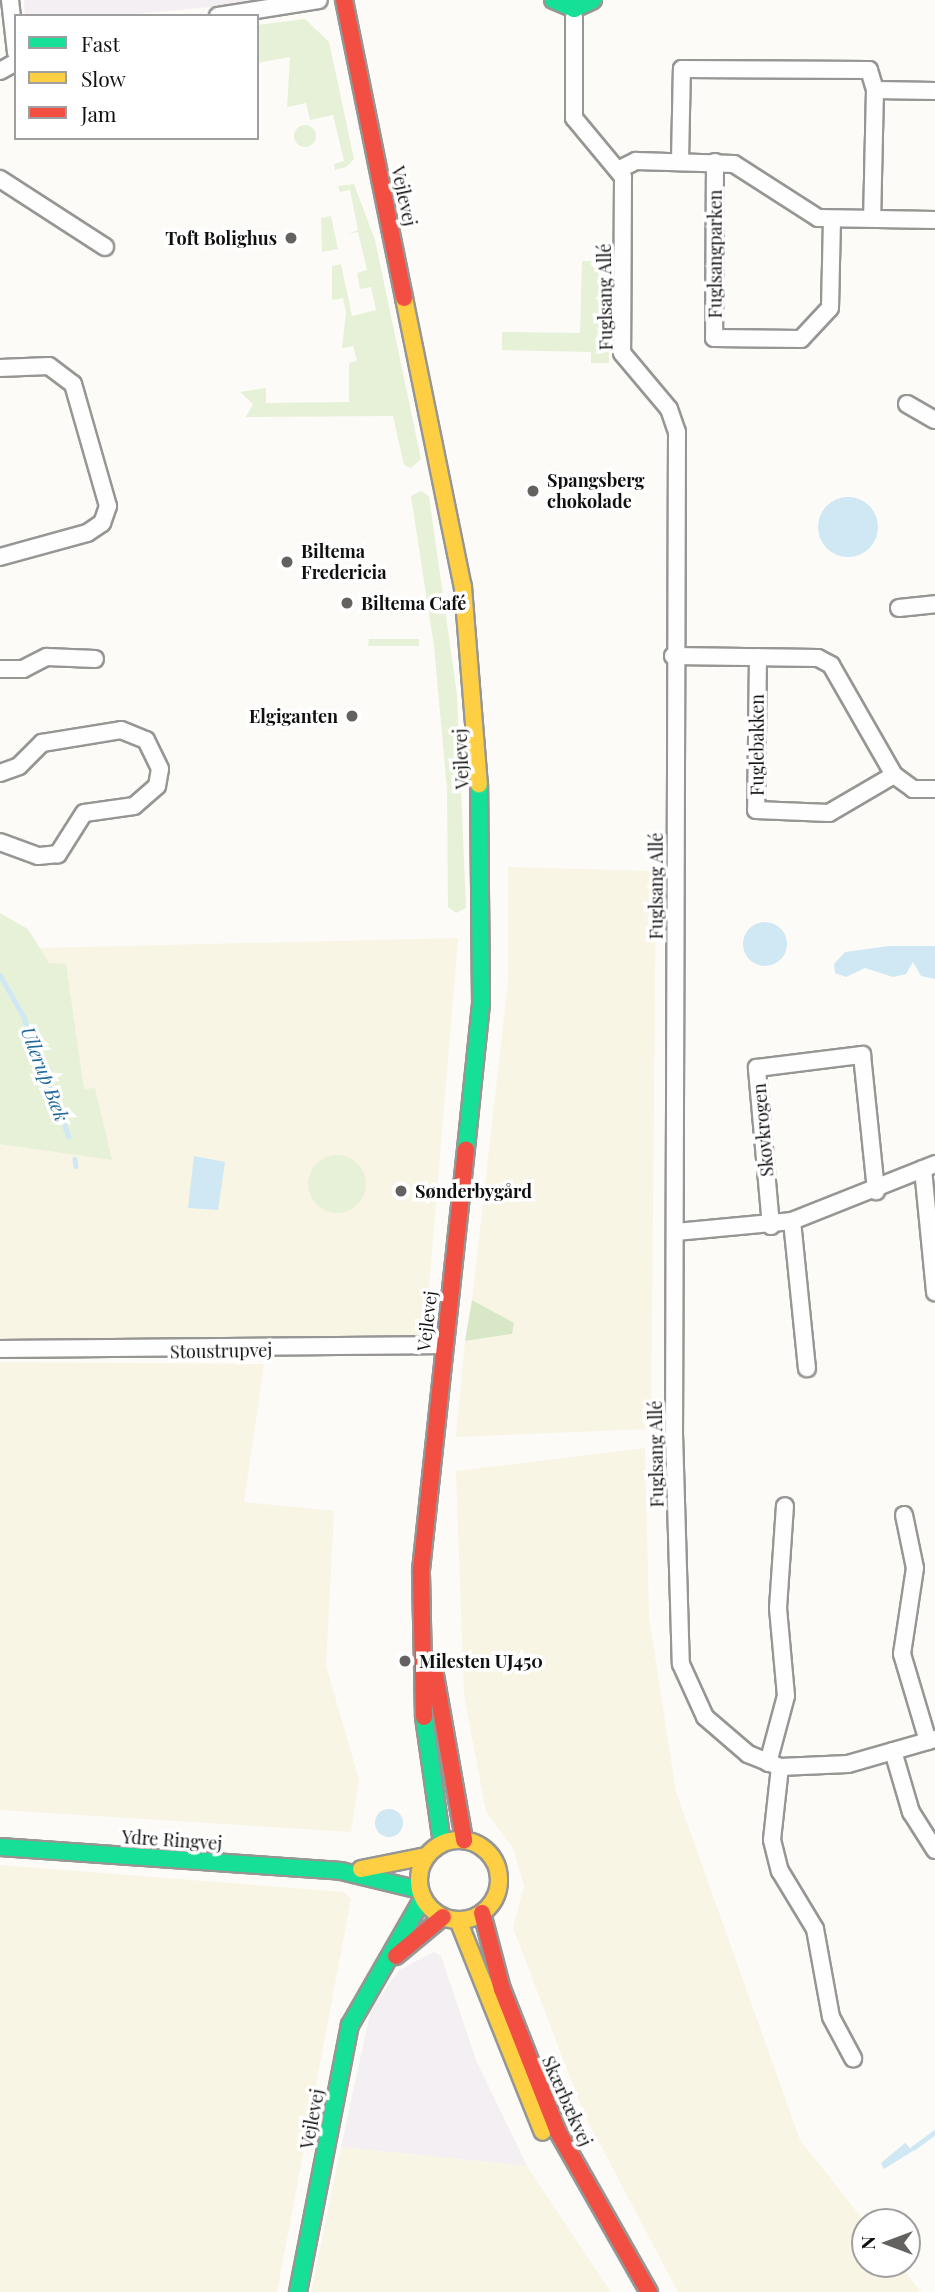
<!DOCTYPE html>
<meta charset="utf-8">
<style>
body{margin:0}
#map{position:relative;width:935px;height:2292px;overflow:hidden;background:#fcfbf7;font-family:"Playfair Display",serif}
div>[style]{position:absolute}
[style*='--x']{left:calc(var(--x)*1px);top:calc(var(--y)*1px);width:calc(var(--w)*1px);rotate:calc(var(--a)*1deg)}
.industrial>*{inset:0;background:#f4eff2}
.farmland>*{inset:0;background:#f8f5e4}
.green>*{inset:0;background:#e7f1d8}
.round{border-radius:50%}
.forest>*{inset:0;background:#d8e8c7}
.water>*{inset:0;background:#cfe8f4}
.stream>*{height:4.5px;margin:-2.25px;padding:0 2.25px;transform-origin:2.25px;border-radius:2.25px;background:#cfe8f4}
.roads{filter:drop-shadow(2px 0 #969694) drop-shadow(-2px 0 #969694) drop-shadow(0 2px #969694) drop-shadow(0 -2px #969694)}
.street>*{height:16px;margin:-8px;padding:0 8px;transform-origin:8px;border-radius:8px;background:#fffefe}
.fast>*{height:16px;margin:-8px;padding:0 8px;transform-origin:8px;border-radius:8px;background:#16e098}
.slow>*{height:16px;margin:-8px;padding:0 8px;transform-origin:8px;border-radius:8px;background:#ffcf43}
.slow>.ring{margin:-8px;padding:0;box-sizing:content-box;background:none;border:16px solid #ffcf43;border-radius:50%}
.jam>*{height:16px;margin:-8px;padding:0 8px;transform-origin:8px;border-radius:8px;background:#f24e42}
.dots>*{width:19px;height:19px;translate:-50% -50%;box-sizing:border-box;border:4px solid #fff;border-radius:50%}
span{translate:-50% -50%;white-space:nowrap;text-align:center;line-height:1.15;-webkit-text-stroke:7px #fff;paint-order:stroke}
.street-label{font-size:18px;color:#101010}
.poi-label{font-size:18px;color:#101010;font-weight:700}
.right{translate:-100% -50%;text-align:right}
.left{translate:0 -50%;text-align:left}
.water-label{font-size:19px;color:#1f699d;font-style:italic}
.legend{position:absolute;left:14px;top:14px;width:245px;height:126px;box-sizing:border-box;background:#fff;border:2px solid #9f9f9f;margin:0;padding:9px 12px;list-style:none;font-size:21px;color:#101010}
.legend li{display:flex;align-items:center;gap:14px;height:35px}
.legend b{width:35px;border:2px solid #9f9f9f}
.north{position:absolute;left:851px;top:2208px;width:70px;height:70px;box-sizing:border-box;background:#fff;border:2px solid #9f9f9f;border-radius:50%;rotate:270deg;font-size:19px;font-weight:700;line-height:28px;text-align:center;color:#101010}
.north::after{content:'';display:block;margin:auto;width:24px;height:32px;background:#636261;clip-path:polygon(50% 0,100% 100%,50% 72%,0 100%)}
</style>
<div id="map">
<div class="industrial">
<i style="clip-path:polygon(24px 0,285px 0,113px 16px,25px 16px)"></i>
<i style="clip-path:polygon(434px 1952px,441px 1956px,476px 2060px,527px 2166px,341px 2147px,371px 2009px,399px 1970px)"></i>
</div>
<div class="farmland">
<i style="clip-path:polygon(508px 867px,656px 871px,651px 1429px,456px 1437px,465px 1341px,512px 1334px,514px 1324px,472px 1300px,508px 982px)"></i>
<i style="clip-path:polygon(458px 938px,425px 1335px,0 1346px,0 949px)"></i>
<i style="clip-path:polygon(0 1362px,264px 1364px,244px 1502px,334px 1511px,326px 1666px,359px 1779px,351px 1832px,0 1810px)"></i>
<i style="clip-path:polygon(645px 1448px,649px 1617px,676px 1792px,800px 2140px,865px 2222px,865px 2264px,899px 2264px,921px 2292px,678px 2292px,584px 2114px,513px 1928px,524px 1886px,513px 1848px,486px 1812px,464px 1695px,456px 1471px)"></i>
<i style="clip-path:polygon(0 1865px,344px 1892px,351px 1899px,277px 2292px,0 2292px)"></i>
<i style="clip-path:polygon(341px 2147px,527px 2166px,611px 2292px,311px 2292px)"></i>
</div>
<div class="green">
<i style="clip-path:polygon(305px 19px,329px 42px,354px 159px,346px 167px,335px 170px,334px 164px,344px 161px,333px 115px,310px 120px,306px 103px,287px 107px,290px 57px,257px 63px,257px 25px)"></i>
<i class="round" style="left:294px;top:125px;width:22px;height:22px"></i>
<i style="clip-path:polygon(354px 184px,375px 240px,421px 459px,411px 468px,404px 465px,393px 416px,246px 417px,253px 404px,240px 392px,266px 388px,266px 403px,349px 402px,349px 363px,357px 361px,353px 346px,342px 348px,346px 312px,343px 298px,332px 300px,332px 266px,341px 264px,352px 316px,376px 310px,371px 287px,360px 289px,357px 273px,367px 270px,358px 232px,348px 234px,358px 230px,350px 190px,340px 192px,338px 186px)"></i>
<i style="clip-path:polygon(331px 216px,338px 249px,322px 252px,321px 218px)"></i>
<i style="clip-path:polygon(582px 261px,607px 261px,609px 363px,591px 363px,591px 352px,502px 350px,502px 332px,580px 333px)"></i>
<i style="clip-path:polygon(421px 491px,429px 496px,457px 694px,466px 908px,456px 913px,448px 907px,447px 789px,434px 646px,411px 496px)"></i>
<i style="clip-path:polygon(419px 639px,419px 646px,368px 646px,369px 639px)"></i>
<i style="clip-path:polygon(0 913px,28px 929px,49px 963px,66px 964px,84px 1089px,95px 1088px,112px 1160px,0 1144px)"></i>
<i class="round" style="left:308px;top:1155px;width:58px;height:58px"></i>
</div>
<div class="forest">
<i style="clip-path:polygon(472px 1300px,514px 1323px,512px 1334px,465px 1341px)"></i>
</div>
<div class="water">
<i class="round" style="left:818px;top:497px;width:60px;height:60px"></i>
<i class="round" style="left:743px;top:922px;width:44px;height:44px"></i>
<i style="clip-path:polygon(889px 946px,935px 946px,935px 979px,921px 976px,913px 962px,906px 974px,893px 977px,865px 968px,846px 977px,835px 973px,834px 964px,845px 952px)"></i>
<i style="clip-path:polygon(194px 1156px,225px 1162px,218px 1210px,188px 1208px)"></i>
<i class="round" style="left:375px;top:1809px;width:28px;height:28px"></i>
<i style="clip-path:polygon(905px 2143px,913px 2151px,884px 2169px,881px 2163px)"></i>
</div>
<div class="stream">
<i style="--x:0;--y:975;--w:46;--a:60.1"></i>
<i style="--x:23;--y:1015;--w:130;--a:69.3"></i>
<i style="--x:75;--y:1159;--w:7;--a:82"></i>
<i style="--x:913;--y:2148;--w:27;--a:-36"></i>
</div>
<div class="roads">
<div class="street">
<i style="--x:10;--y:0;--w:53;--a:83.5"></i>
<i style="--x:218;--y:16;--w:102;--a:-9"></i>
<i style="--x:574;--y:17;--w:101;--a:90"></i>
<i style="--x:574;--y:118;--w:77;--a:50.3"></i>
<i style="--x:623;--y:177;--w:176;--a:90.3"></i>
<i style="--x:622;--y:353;--w:73;--a:50"></i>
<i style="--x:669;--y:409;--w:24;--a:71"></i>
<i style="--x:677;--y:432;--w:1002;--a:90.17"></i>
<i style="--x:674;--y:1434;--w:230;--a:88.3"></i>
<i style="--x:681;--y:1664;--w:58;--a:65.6"></i>
<i style="--x:705;--y:1717;--w:57;--a:40.7"></i>
<i style="--x:748;--y:1754;--w:35;--a:22"></i>
<i style="--x:780;--y:1767;--w:68;--a:-2.5"></i>
<i style="--x:848;--y:1764;--w:91;--a:-16"></i>
<i style="--x:0;--y:71;--w:18;--a:-29"></i>
<i style="--x:875;--y:90;--w:60;--a:1"></i>
<i style="--x:680;--y:161;--w:92;--a:-88.8"></i>
<i style="--x:682;--y:69;--w:187;--a:0.3"></i>
<i style="--x:869;--y:70;--w:21;--a:73"></i>
<i style="--x:875;--y:90;--w:128;--a:91.3"></i>
<i style="--x:715;--y:162;--w:176;--a:90.3"></i>
<i style="--x:714;--y:338;--w:87;--a:0.7"></i>
<i style="--x:801;--y:339;--w:42;--a:-46.9"></i>
<i style="--x:830;--y:308;--w:88;--a:-88.7"></i>
<i style="--x:620;--y:169;--w:18;--a:-27"></i>
<i style="--x:636;--y:161;--w:98;--a:1.8"></i>
<i style="--x:734;--y:164;--w:100;--a:32.7"></i>
<i style="--x:818;--y:218;--w:117;--a:1"></i>
<i style="--x:0;--y:179;--w:125;--a:32.9"></i>
<i style="--x:0;--y:368;--w:49;--a:-2.3"></i>
<i style="--x:49;--y:366;--w:30;--a:37"></i>
<i style="--x:73;--y:384;--w:127;--a:74"></i>
<i style="--x:108;--y:506;--w:18;--a:109"></i>
<i style="--x:102;--y:523;--w:18;--a:146"></i>
<i style="--x:87;--y:533;--w:90;--a:164.6"></i>
<i style="--x:907;--y:404;--w:32;--a:30"></i>
<i style="--x:899;--y:608;--w:36;--a:-6"></i>
<i style="--x:673;--y:656;--w:145;--a:0.8"></i>
<i style="--x:818;--y:658;--w:15;--a:28"></i>
<i style="--x:831;--y:665;--w:127;--a:60.2"></i>
<i style="--x:894;--y:775;--w:24;--a:36"></i>
<i style="--x:913;--y:789;--w:22;--a:0"></i>
<i style="--x:758;--y:657;--w:153;--a:90.7"></i>
<i style="--x:756;--y:810;--w:73;--a:2.4"></i>
<i style="--x:829;--y:813;--w:75;--a:-30.3"></i>
<i style="--x:0;--y:669;--w:23;--a:0"></i>
<i style="--x:23;--y:669;--w:27;--a:-27"></i>
<i style="--x:47;--y:657;--w:48;--a:2.4"></i>
<i style="--x:0;--y:773;--w:20;--a:-20"></i>
<i style="--x:19;--y:766;--w:33;--a:-45"></i>
<i style="--x:42;--y:743;--w:80;--a:-9.3"></i>
<i style="--x:121;--y:730;--w:27;--a:22"></i>
<i style="--x:146;--y:740;--w:32;--a:64"></i>
<i style="--x:160;--y:769;--w:17;--a:100"></i>
<i style="--x:157;--y:786;--w:30;--a:139"></i>
<i style="--x:134;--y:806;--w:50;--a:172"></i>
<i style="--x:84;--y:813;--w:49;--a:122.4"></i>
<i style="--x:58;--y:854;--w:20;--a:174"></i>
<i style="--x:38;--y:856;--w:40;--a:-159.8"></i>
<i style="--x:923;--y:1169;--w:124;--a:84.4"></i>
<i style="--x:792;--y:1221;--w:148;--a:84.2"></i>
<i style="--x:771;--y:1226;--w:159;--a:-95.1"></i>
<i style="--x:757;--y:1068;--w:106;--a:-7.1"></i>
<i style="--x:862;--y:1055;--w:137;--a:84.1"></i>
<i style="--x:676;--y:1232;--w:117;--a:-5.4"></i>
<i style="--x:792;--y:1221;--w:154;--a:-21.7"></i>
<i style="--x:0;--y:1349;--w:443;--a:-0.5"></i>
<i style="--x:904;--y:1515;--w:54;--a:78.3"></i>
<i style="--x:915;--y:1568;--w:87;--a:98.6"></i>
<i style="--x:902;--y:1654;--w:91;--a:73.4"></i>
<i style="--x:893;--y:1751;--w:64;--a:73.6"></i>
<i style="--x:911;--y:1812;--w:45;--a:57.7"></i>
<i style="--x:768;--y:1763;--w:69;--a:-75"></i>
<i style="--x:786;--y:1696;--w:88;--a:-95.2"></i>
<i style="--x:778;--y:1608;--w:102;--a:-86.1"></i>
<i style="--x:780;--y:1767;--w:73;--a:96.3"></i>
<i style="--x:772;--y:1840;--w:32;--a:76"></i>
<i style="--x:780;--y:1871;--w:68;--a:58.9"></i>
<i style="--x:815;--y:1929;--w:89;--a:79.7"></i>
<i style="--x:831;--y:2017;--w:47;--a:61.8"></i>
</div>
<div class="fast">
<i style="--x:553;--y:0;--w:23;--a:23"></i>
<i style="--x:574;--y:9;--w:21;--a:-25"></i>
<i style="--x:466;--y:1149;--w:146;--a:-84.1"></i>
<i style="--x:481;--y:1004;--w:220;--a:-90.5"></i>
<i style="--x:424;--y:1717;--w:127;--a:81.9"></i>
<i style="--x:0;--y:1847;--w:342;--a:4"></i>
<i style="--x:341;--y:1871;--w:81;--a:13.5"></i>
<i style="--x:298;--y:2292;--w:272;--a:-79"></i>
<i style="--x:350;--y:2025;--w:146;--a:-60.1"></i>
</div>
<div class="slow">
<i style="--x:404;--y:298;--w:295;--a:78.5"></i>
<i style="--x:463;--y:587;--w:198;--a:85.4"></i>
<i class="ring" style="left:419px;top:1840px;width:64px;height:64px"></i>
<i style="--x:361;--y:1869;--w:66;--a:-11.3"></i>
<i style="--x:458;--y:1920;--w:228;--a:68.2"></i>
</div>
<div class="jam">
<i style="--x:344;--y:0;--w:304;--a:78.6"></i>
<i style="--x:435;--y:1675;--w:168;--a:80"></i>
<i style="--x:424;--y:1717;--w:147;--a:-91.2"></i>
<i style="--x:421;--y:1570;--w:423;--a:-83.9"></i>
<i style="--x:482;--y:1913;--w:79;--a:75.3"></i>
<i style="--x:502;--y:1989;--w:154;--a:68.6"></i>
<i style="--x:558;--y:2132;--w:184;--a:60.4"></i>
<i style="--x:396;--y:1956;--w:61;--a:-39.7"></i>
</div>
</div>
<div class="dots">
<i style="left:291px;top:238px;background:#636261"></i>
<i style="left:533px;top:491px;background:#636261"></i>
<i style="left:287px;top:562px;background:#636261"></i>
<i style="left:347px;top:603px;background:#636261"></i>
<i style="left:352px;top:716px;background:#636261"></i>
<i style="left:401px;top:1191px;background:#636261"></i>
<i style="left:405px;top:1661px;background:#636261"></i>
</div>
<div class="street-label">
<span style="left:404px;top:196px;rotate:78deg">Vejlevej</span>
<span style="left:715px;top:254px;rotate:-90deg">Fuglsangparken</span>
<span style="left:605px;top:297px;rotate:-91deg">Fuglsang Allé</span>
<span style="left:757px;top:745px;rotate:-90deg">Fuglebakken</span>
<span style="left:461px;top:759px;rotate:-92deg">Vejlevej</span>
<span style="left:656px;top:886px;rotate:-90deg">Fuglsang Allé</span>
<span style="left:763px;top:1130px;rotate:-95deg">Skovkrogen</span>
<span style="left:427px;top:1321px;rotate:-83deg">Vejlevej</span>
<span style="left:221px;top:1351px;rotate:-1deg">Stoustrupvej</span>
<span style="left:656px;top:1454px;rotate:-91deg">Fuglsang Allé</span>
<span style="left:172px;top:1840px;rotate:4deg">Ydre Ringvej</span>
<span style="left:567px;top:2101px;rotate:66deg">Skærbækvej</span>
<span style="left:312px;top:2119px;rotate:-79deg">Vejlevej</span>
</div>
<div class="poi-label">
<span class="right" style="left:277px;top:238px">Toft Bolighus</span>
<span class="left" style="left:547px;top:491px">Spangsberg<br>chokolade</span>
<span class="left" style="left:301px;top:562px">Biltema<br>Fredericia</span>
<span class="left" style="left:361px;top:603px">Biltema Café</span>
<span class="right" style="left:338px;top:716px">Elgiganten</span>
<span class="left" style="left:415px;top:1191px">Sønderbygård</span>
<span class="left" style="left:419px;top:1661px">Milesten UJ450</span>
</div>
<div class="water-label">
<span style="left:45px;top:1074px;rotate:69deg">Ullerup Bæk</span>
</div>
<ul class="legend">
<li><b style="height:9px;background:#16e098"></b>Fast</li>
<li><b style="height:9px;background:#ffcf43"></b>Slow</li>
<li><b style="height:9px;background:#f24e42"></b>Jam</li>
</ul>
<div class="north">N</div>
</div>
